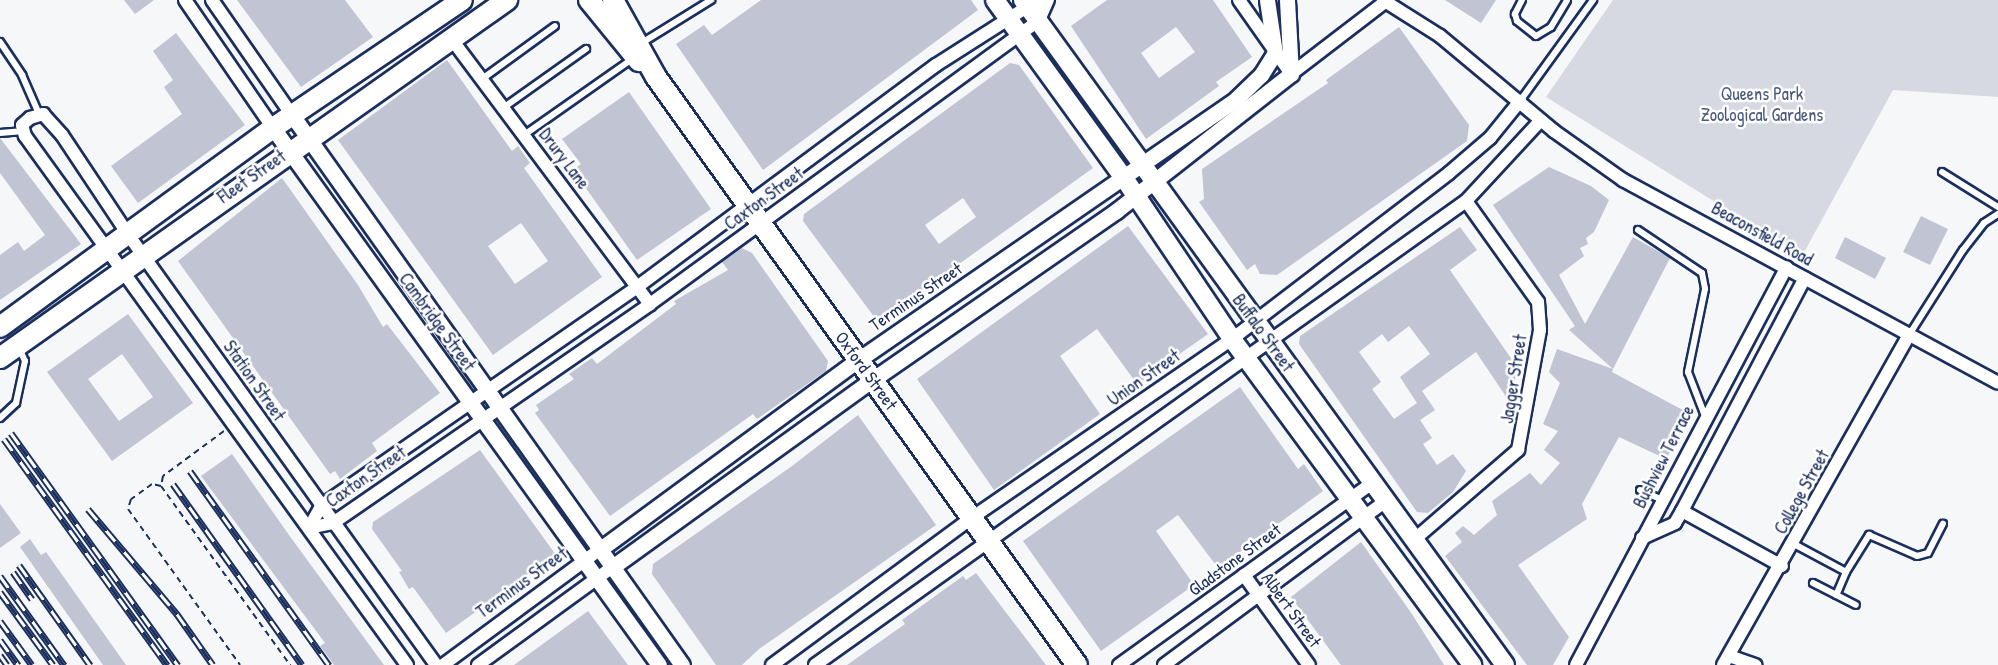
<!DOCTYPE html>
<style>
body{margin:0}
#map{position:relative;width:1998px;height:665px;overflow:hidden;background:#f6f7f9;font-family:"Patrick Hand",sans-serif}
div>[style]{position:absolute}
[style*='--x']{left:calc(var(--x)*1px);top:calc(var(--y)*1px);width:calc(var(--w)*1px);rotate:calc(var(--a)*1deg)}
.green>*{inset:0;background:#d6d9e2}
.building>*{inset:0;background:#c0c4d3}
.path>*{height:2px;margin-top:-1px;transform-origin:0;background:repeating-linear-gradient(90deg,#1b2f5e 0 6px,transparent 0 10.5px)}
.roads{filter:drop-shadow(2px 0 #1b2f5e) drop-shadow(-2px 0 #1b2f5e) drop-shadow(0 2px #1b2f5e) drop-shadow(0 -2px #1b2f5e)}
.service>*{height:6px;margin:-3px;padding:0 3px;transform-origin:3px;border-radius:3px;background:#fff}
.minor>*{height:12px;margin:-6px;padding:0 6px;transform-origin:6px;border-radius:6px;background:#fff}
.tertiary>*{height:15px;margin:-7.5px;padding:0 7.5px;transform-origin:7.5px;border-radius:7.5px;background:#fff}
.secondary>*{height:18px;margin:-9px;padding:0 9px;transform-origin:9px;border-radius:9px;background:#fff}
.primary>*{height:20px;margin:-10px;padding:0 10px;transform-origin:10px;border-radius:10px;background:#fff}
.rail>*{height:7px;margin-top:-3.5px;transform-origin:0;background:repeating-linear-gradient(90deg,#fff 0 14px,#1b2f5e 0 28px);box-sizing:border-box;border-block:2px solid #1b2f5e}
span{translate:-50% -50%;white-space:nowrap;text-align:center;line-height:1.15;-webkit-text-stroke:5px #fff;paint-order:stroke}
.park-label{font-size:18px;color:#4a5a7f}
.street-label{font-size:18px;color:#1b2f5e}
</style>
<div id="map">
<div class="green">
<i style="clip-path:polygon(1613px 0,1998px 0,1998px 97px,1893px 90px,1802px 256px,1546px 97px)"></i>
</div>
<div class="building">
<i style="clip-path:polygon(124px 0,154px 0,135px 14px)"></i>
<i style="clip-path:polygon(237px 0,345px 0,373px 37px,301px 87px)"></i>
<i style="clip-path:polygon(761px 0,971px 0,978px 10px,763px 170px,676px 44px,704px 25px,712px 35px)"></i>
<i style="clip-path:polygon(evenodd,1107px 0,1213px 0,1252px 57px,1216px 82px,1219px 86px,1146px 139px,1071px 26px,1107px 0,1176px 27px,1195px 52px,1159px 78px,1141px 53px,1176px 27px)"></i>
<i style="clip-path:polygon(1445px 0,1496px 0,1481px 23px)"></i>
<i style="clip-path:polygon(1399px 27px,1469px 125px,1467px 141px,1277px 275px,1260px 274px,1255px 264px,1247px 270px,1199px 202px,1204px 199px,1202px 169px,1328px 83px,1326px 80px)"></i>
<i style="clip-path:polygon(176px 33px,245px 125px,138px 203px,111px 166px,182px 114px,164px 87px,173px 80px,153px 51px)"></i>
<i style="clip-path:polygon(evenodd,447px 60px,512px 151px,518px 146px,530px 163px,524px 168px,602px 277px,493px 355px,338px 140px,447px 60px,521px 223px,548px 261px,515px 284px,488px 246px,521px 223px)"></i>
<i style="clip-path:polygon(evenodd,1010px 63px,1019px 65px,1093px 168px,878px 322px,803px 221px,804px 214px,1010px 63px,963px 198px,976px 217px,939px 244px,925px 225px,963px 198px)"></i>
<i style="clip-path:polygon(629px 92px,711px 209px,637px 260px,573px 170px,581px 164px,562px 139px)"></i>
<i style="clip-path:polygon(0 138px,81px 244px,0 300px,0 255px,18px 242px,24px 251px,45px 235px,0 173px)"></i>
<i style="clip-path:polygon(1549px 167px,1591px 186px,1609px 200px,1594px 232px,1586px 238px,1588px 244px,1580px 248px,1584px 256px,1559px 275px,1585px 324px,1633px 237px,1670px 258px,1613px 369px,1569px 330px,1575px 326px,1493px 205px)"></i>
<i style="clip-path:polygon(282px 178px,358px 285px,383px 327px,387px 324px,440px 393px,372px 443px,377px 451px,340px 479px,335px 471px,330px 474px,178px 261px)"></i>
<i style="clip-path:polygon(1921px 216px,1948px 229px,1930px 265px,1903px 252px)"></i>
<i style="clip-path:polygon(1128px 226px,1208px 334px,1137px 384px,1097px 329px,1060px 356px,1100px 414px,994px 490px,917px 379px)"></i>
<i style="clip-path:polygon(evenodd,1460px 227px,1477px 250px,1450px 270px,1517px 367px,1511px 404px,1476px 352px,1422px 391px,1435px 410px,1420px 420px,1432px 438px,1423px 444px,1437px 465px,1453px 454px,1466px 471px,1453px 492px,1428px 513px,1417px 512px,1299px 344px,1300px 336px,1460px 227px,1409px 326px,1430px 354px,1400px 377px,1417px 403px,1394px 419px,1372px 389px,1381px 382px,1359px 352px,1382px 334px,1388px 342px,1409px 326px)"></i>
<i style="clip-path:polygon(1845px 237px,1886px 258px,1875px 279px,1835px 258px)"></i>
<i style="clip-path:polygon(742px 248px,752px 253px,828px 361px,826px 371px,757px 419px,753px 414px,610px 516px,535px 413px,539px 410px,536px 405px,574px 379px,569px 374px,592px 358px,597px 364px,676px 304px,674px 301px,728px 270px,722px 262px)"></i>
<i style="clip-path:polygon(evenodd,128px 314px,193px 403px,112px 461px,47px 372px,128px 314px,122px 354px,153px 397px,119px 421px,88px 379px,122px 354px)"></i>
<i style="clip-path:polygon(1557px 349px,1613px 369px,1612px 372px,1692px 415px,1666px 459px,1619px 437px,1582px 504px,1587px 519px,1518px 565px,1569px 637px,1553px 665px,1527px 665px,1445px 556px,1462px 542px,1455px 533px,1463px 526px,1474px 535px,1497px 515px,1492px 501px,1530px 473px,1541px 485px,1560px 463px,1544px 450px,1558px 431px,1543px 424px,1560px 383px,1549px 372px)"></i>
<i style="clip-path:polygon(1240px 387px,1298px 469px,1304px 464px,1323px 491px,1218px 568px,1178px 515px,1156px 531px,1194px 585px,1101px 651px,1023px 541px)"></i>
<i style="clip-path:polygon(858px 415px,936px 525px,759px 649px,742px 665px,716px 665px,652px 574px,653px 564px,792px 466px)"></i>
<i style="clip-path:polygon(480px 450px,556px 555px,446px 633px,413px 587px,409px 589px,399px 572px,402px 571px,372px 529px,373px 522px)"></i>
<i style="clip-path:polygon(232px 454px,289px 535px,384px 665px,334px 665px,320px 646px,325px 643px,201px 476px)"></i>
<i style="clip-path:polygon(0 504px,21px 533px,0 548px)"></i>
<i style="clip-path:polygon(30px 539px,41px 555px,46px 552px,126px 665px,103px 665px,20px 547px)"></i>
<i style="clip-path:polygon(1361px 542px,1412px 614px,1444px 665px,1341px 665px,1291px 597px)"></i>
<i style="clip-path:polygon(976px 573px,1046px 665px,847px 665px,905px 624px,902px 620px,963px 576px,966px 580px)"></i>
<i style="clip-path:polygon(588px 611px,628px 665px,514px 665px)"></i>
</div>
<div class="path">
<i style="--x:224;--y:431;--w:76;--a:143.6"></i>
<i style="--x:163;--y:476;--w:10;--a:101"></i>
<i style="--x:161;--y:486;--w:9;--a:-167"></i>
<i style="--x:152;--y:484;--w:26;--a:144"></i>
<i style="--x:131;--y:499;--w:10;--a:107"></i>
<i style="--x:128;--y:509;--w:192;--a:54.3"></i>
<i style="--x:161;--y:486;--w:221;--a:54.2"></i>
</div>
<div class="roads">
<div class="service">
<i style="--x:1522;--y:0;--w:16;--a:117"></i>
<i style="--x:1515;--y:14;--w:7;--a:74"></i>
<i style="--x:1517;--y:21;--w:24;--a:38"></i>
<i style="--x:1536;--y:36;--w:17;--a:-31"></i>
<i style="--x:1551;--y:27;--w:31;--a:-59"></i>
<i style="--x:0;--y:42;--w:40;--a:56"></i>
<i style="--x:22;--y:75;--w:43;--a:66.4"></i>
<i style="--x:640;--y:44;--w:84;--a:-31.8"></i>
<i style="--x:482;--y:79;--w:90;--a:-36"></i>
<i style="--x:1520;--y:101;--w:125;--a:-54.1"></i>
<i style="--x:503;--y:108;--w:102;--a:-35.4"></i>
<i style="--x:0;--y:133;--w:21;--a:-5"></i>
<i style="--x:524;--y:135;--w:132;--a:-35.1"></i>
<i style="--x:1942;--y:172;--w:66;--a:32"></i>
<i style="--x:1638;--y:230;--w:77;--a:33.9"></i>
<i style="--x:1702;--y:273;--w:16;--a:79"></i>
<i style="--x:1705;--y:289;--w:85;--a:101.6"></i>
<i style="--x:1688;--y:372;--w:47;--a:68.9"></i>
<i style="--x:1909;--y:335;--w:101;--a:-57.6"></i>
<i style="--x:1963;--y:250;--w:34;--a:-52"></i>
<i style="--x:1984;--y:223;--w:17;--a:-33"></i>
<i style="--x:0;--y:418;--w:22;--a:-43"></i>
<i style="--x:16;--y:403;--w:43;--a:-77.9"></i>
<i style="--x:25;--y:361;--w:14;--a:-115"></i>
<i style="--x:1640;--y:490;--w:24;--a:24"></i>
<i style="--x:1794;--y:544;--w:59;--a:28.3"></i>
<i style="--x:1846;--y:572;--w:25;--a:113"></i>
<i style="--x:1846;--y:572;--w:44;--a:-58.1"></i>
<i style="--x:1869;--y:535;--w:52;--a:23.6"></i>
<i style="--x:1917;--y:556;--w:11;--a:-15"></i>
<i style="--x:1928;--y:553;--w:33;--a:-63"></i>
<i style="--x:1813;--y:583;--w:48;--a:27.1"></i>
</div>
<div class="minor">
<i style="--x:185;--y:0;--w:155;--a:55.5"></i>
<i style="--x:212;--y:0;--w:140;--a:55.2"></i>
<i style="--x:1239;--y:0;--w:90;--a:54.9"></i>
<i style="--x:1291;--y:74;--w:120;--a:-37.5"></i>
<i style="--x:1383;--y:0;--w:67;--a:32.3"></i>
<i style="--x:1440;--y:36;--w:148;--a:39.8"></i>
<i style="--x:1554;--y:131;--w:85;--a:35.4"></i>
<i style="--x:1623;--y:180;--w:426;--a:28.4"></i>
<i style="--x:450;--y:37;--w:334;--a:53.2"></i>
<i style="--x:1682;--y:511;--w:114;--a:28.8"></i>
<i style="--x:309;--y:528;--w:25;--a:-12"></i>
<i style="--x:333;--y:523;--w:385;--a:-34.6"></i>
<i style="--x:650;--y:304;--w:482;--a:-36.1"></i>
<i style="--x:1039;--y:20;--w:22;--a:-66"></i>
<i style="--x:309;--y:528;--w:25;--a:-61"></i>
<i style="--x:321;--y:506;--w:384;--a:-34.7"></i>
<i style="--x:637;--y:287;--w:372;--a:-36.6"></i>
<i style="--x:936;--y:65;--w:121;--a:-32.5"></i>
<i style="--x:1416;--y:538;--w:135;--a:-40.8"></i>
<i style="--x:1518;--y:450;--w:122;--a:-79.6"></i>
<i style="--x:1540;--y:330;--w:28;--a:-94"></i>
<i style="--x:1538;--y:302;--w:124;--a:-125.5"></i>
<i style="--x:1642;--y:538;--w:36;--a:-24"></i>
<i style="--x:1675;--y:523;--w:14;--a:-60"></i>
<i style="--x:1682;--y:511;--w:263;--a:-62.2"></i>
<i style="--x:1244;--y:575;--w:111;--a:54.2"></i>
<i style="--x:1729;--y:656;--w:28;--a:19"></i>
<i style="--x:407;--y:665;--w:653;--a:-125.83"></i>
<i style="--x:25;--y:136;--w:11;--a:-105"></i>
<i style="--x:22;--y:125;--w:11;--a:-41"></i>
<i style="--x:30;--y:118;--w:14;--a:-17"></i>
<i style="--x:43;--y:114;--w:28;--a:48"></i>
<i style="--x:62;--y:135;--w:118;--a:56.4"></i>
<i style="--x:127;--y:233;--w:531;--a:54.42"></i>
<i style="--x:443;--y:665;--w:194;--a:-36.4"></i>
<i style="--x:478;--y:665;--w:165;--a:-36.1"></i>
<i style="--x:772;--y:665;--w:250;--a:-36.4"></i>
<i style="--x:973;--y:517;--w:314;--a:-34.5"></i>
<i style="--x:1232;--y:339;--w:273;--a:-37.4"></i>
<i style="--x:1449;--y:173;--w:54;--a:-40.5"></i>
<i style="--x:1490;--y:138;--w:48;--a:-51"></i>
<i style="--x:815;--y:665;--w:799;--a:-35.48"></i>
<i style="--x:1466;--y:201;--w:110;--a:-47.2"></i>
<i style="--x:1119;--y:665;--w:312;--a:-35.7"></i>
<i style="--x:1164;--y:665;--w:276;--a:-36.5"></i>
<i style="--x:1576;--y:665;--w:450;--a:-62.1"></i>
<i style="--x:1723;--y:665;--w:379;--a:-60.6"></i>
</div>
<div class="tertiary">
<i style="--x:292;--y:115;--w:674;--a:54.66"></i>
<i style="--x:273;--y:128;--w:661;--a:54.29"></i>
<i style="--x:599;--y:550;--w:321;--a:-36.3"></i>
<i style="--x:858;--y:360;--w:459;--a:-34.6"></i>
<i style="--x:1236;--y:99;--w:35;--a:-44"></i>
<i style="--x:1261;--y:75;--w:26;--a:-58"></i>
<i style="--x:1275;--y:53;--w:54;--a:-98.6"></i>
<i style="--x:611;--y:568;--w:322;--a:-35.8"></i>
<i style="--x:872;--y:380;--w:297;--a:-34.7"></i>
<i style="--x:1116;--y:211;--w:222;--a:-38.1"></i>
<i style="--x:1291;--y:74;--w:74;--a:-93.1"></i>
</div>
<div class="secondary">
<i style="--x:995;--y:0;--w:220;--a:54.1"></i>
<i style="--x:1124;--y:178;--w:194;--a:56.1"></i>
<i style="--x:1232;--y:339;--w:405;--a:53.6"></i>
<i style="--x:1023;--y:0;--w:821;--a:54.06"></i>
</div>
<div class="primary">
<i style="--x:589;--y:0;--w:79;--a:50.7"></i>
<i style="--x:613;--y:0;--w:88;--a:60.8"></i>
<i style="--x:656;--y:77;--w:723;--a:54.4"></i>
<i style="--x:0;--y:327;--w:338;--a:-36.1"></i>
<i style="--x:273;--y:128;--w:228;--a:-34.1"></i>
<i style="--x:0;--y:358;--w:621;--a:-35.23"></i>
</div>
</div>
<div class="rail">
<i style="--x:11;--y:433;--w:286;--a:54.3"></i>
<i style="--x:4;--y:439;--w:279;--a:54.2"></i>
<i style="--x:190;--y:471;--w:239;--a:54.4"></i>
<i style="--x:173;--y:484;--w:222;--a:54.5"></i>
<i style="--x:88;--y:509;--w:138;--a:49.7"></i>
<i style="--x:177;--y:614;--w:62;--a:54.8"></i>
<i style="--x:19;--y:565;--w:123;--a:54.6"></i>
<i style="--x:13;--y:572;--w:33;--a:55"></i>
<i style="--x:0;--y:576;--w:110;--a:54.3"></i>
<i style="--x:0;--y:592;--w:90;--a:54"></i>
<i style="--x:0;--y:621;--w:54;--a:54"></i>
<i style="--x:0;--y:640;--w:31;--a:54"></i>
<i style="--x:0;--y:655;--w:12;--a:55"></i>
</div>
<div class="park-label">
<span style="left:1762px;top:105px">Queens Park<br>Zoological Gardens</span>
</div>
<div class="street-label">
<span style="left:564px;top:159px;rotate:53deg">Drury Lane</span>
<span style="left:252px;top:177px;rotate:-35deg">Fleet Street</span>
<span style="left:764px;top:199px;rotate:-36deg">Caxton Street</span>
<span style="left:1762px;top:234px;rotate:29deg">Beaconsfield Road</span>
<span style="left:916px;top:297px;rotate:-34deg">Terminus Street</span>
<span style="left:437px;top:322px;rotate:54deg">Cambridge Street</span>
<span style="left:1263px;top:333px;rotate:54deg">Buffalo Street</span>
<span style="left:866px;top:371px;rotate:54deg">Oxford Street</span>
<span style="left:1144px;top:378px;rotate:-35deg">Union Street</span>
<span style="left:1514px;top:379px;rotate:-81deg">Jagger Street</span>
<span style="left:254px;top:381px;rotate:55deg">Station Street</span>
<span style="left:1664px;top:457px;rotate:-63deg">Bushview Terrace</span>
<span style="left:366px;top:477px;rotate:-35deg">Caxton Street</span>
<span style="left:1802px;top:492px;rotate:-61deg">College Street</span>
<span style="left:1235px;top:560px;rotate:-36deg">Gladstone Street</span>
<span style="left:522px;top:583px;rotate:-36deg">Terminus Street</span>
<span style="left:1291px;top:610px;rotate:54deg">Albert Street</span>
</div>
</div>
